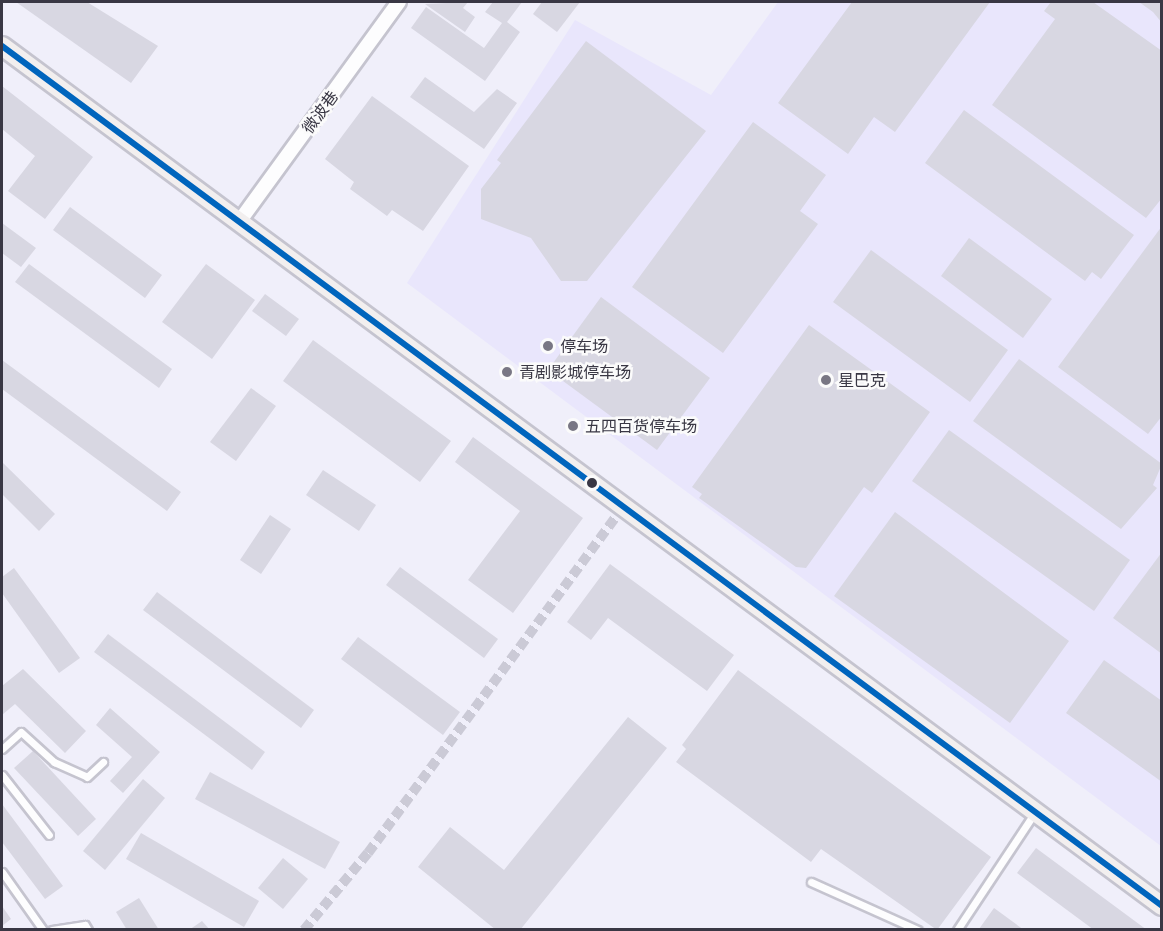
<!DOCTYPE html>
<meta charset="utf-8">
<style>
body{margin:0}
#map{position:relative;width:1163px;height:931px;overflow:hidden;background:#f0effa;font-family:"PT Sans Narrow","Noto Sans SC",sans-serif}
div>[style]{position:absolute}
[style*='--x']{left:calc(var(--x)*1px);top:calc(var(--y)*1px);width:calc(var(--w)*1px);rotate:calc(var(--a)*1deg)}
.built>*{inset:0;background:#e9e6fc}
.building>*{inset:0;background:#d8d7e2}
.pedestrian-tunnel>*{height:10px;margin-top:-5px;transform-origin:0;background:repeating-linear-gradient(90deg,#cbcad6 0 10px,transparent 0 15px)}
.roads{filter:drop-shadow(2px 0 #c5c4cf) drop-shadow(-2px 0 #c5c4cf) drop-shadow(0 2px #c5c4cf) drop-shadow(0 -2px #c5c4cf)}
.service>*{height:7px;margin:-3.5px;padding:0 3.5px;transform-origin:3.5px;border-radius:3.5px;background:#fdfdfe}
.minor>*{height:14px;margin:-7px;padding:0 7px;transform-origin:7px;border-radius:7px;background:#fdfdfe}
.secondary>*{height:18px;margin:-9px;padding:0 9px;transform-origin:9px;border-radius:9px;background:#f2efef}
.bus-1>*{height:6px;margin:-3px;padding:0 3px;transform-origin:3px;border-radius:3px;background:#0065bd}
.dots>*{width:16px;height:16px;translate:-50% -50%;box-sizing:border-box;border:3px solid #fbfbfb;border-radius:50%}
span{translate:-50% -50%;white-space:nowrap;text-align:center;line-height:1.15;-webkit-text-stroke:5px #fbfbfb;paint-order:stroke}
.street-label{font-size:16px;color:#393744}
.poi-label{font-size:16px;color:#393744}
.left{translate:0 -50%;text-align:left}
.frame{position:absolute;inset:0;border:3px solid #393744;pointer-events:none}
</style>
<div id="map">
<div class="built">
<i style="clip-path:polygon(778px 2px,1161px 2px,1161px 846px,407px 283px,575px 20px,711px 95px)"></i>
</div>
<div class="building">
<i style="clip-path:polygon(16px 2px,87px 2px,158px 46px,131px 83px)"></i>
<i style="clip-path:polygon(468px 2px,463px 8px,475px 17px,465px 32px,425px 4px)"></i>
<i style="clip-path:polygon(493px 2px,522px 2px,507px 22px,520px 32px,485px 81px,411px 28px,426px 7px,484px 48px,502px 23px,485px 12px)"></i>
<i style="clip-path:polygon(542px 2px,580px 2px,557px 32px,533px 14px)"></i>
<i style="clip-path:polygon(852px 2px,990px 2px,895px 132px,874px 117px,848px 154px,778px 103px)"></i>
<i style="clip-path:polygon(1051px 2px,1093px 2px,1162px 51px,1162px 198px,1146px 218px,992px 105px,1055px 19px,1044px 11px)"></i>
<i style="clip-path:polygon(1139px 2px,1162px 2px,1162px 23px,1153px 12px)"></i>
<i style="clip-path:polygon(586px 41px,706px 131px,587px 281px,561px 281px,531px 238px,481px 219px,481px 189px,501px 163px,497px 160px)"></i>
<i style="clip-path:polygon(425px 77px,474px 112px,497px 89px,517px 103px,484px 149px,410px 97px)"></i>
<i style="clip-path:polygon(2px 86px,93px 157px,45px 219px,8px 191px,35px 156px,2px 129px)"></i>
<i style="clip-path:polygon(372px 96px,469px 166px,423px 231px,392px 210px,387px 216px,350px 189px,354px 182px,325px 159px)"></i>
<i style="clip-path:polygon(964px 110px,1134px 235px,1101px 279px,1092px 272px,1085px 281px,925px 163px)"></i>
<i style="clip-path:polygon(753px 122px,826px 175px,800px 211px,818px 224px,723px 353px,632px 287px)"></i>
<i style="clip-path:polygon(70px 207px,162px 275px,145px 298px,53px 230px)"></i>
<i style="clip-path:polygon(2px 223px,36px 248px,21px 267px,2px 253px)"></i>
<i style="clip-path:polygon(1162px 226px,1162px 416px,1148px 434px,1058px 367px)"></i>
<i style="clip-path:polygon(969px 238px,1052px 299px,1023px 338px,941px 276px)"></i>
<i style="clip-path:polygon(871px 250px,1008px 350px,970px 402px,833px 302px)"></i>
<i style="clip-path:polygon(29px 264px,172px 369px,159px 388px,15px 282px)"></i>
<i style="clip-path:polygon(206px 264px,255px 300px,212px 359px,162px 322px)"></i>
<i style="clip-path:polygon(265px 294px,299px 319px,286px 336px,252px 311px)"></i>
<i style="clip-path:polygon(601px 297px,710px 378px,657px 450px,548px 370px)"></i>
<i style="clip-path:polygon(809px 325px,930px 412px,872px 493px,864px 487px,806px 568px,796px 567px,699px 498px,702px 494px,692px 487px)"></i>
<i style="clip-path:polygon(313px 340px,451px 441px,420px 482px,283px 381px)"></i>
<i style="clip-path:polygon(1019px 359px,1162px 464px,1153px 485px,1157px 488px,1121px 529px,973px 421px)"></i>
<i style="clip-path:polygon(2px 360px,181px 492px,167px 511px,2px 389px)"></i>
<i style="clip-path:polygon(251px 388px,276px 406px,236px 461px,210px 442px)"></i>
<i style="clip-path:polygon(949px 430px,1130px 560px,1094px 611px,912px 481px)"></i>
<i style="clip-path:polygon(473px 437px,583px 518px,513px 613px,468px 580px,520px 511px,455px 462px)"></i>
<i style="clip-path:polygon(2px 462px,55px 514px,39px 531px,2px 494px)"></i>
<i style="clip-path:polygon(323px 470px,376px 505px,359px 531px,306px 495px)"></i>
<i style="clip-path:polygon(895px 512px,1069px 641px,1010px 723px,834px 596px)"></i>
<i style="clip-path:polygon(270px 515px,291px 529px,261px 574px,240px 560px)"></i>
<i style="clip-path:polygon(1162px 552px,1162px 654px,1113px 618px)"></i>
<i style="clip-path:polygon(610px 564px,734px 655px,707px 691px,608px 618px,591px 640px,567px 622px)"></i>
<i style="clip-path:polygon(400px 567px,498px 639px,484px 658px,386px 585px)"></i>
<i style="clip-path:polygon(14px 568px,80px 658px,59px 673px,2px 593px,2px 577px)"></i>
<i style="clip-path:polygon(157px 592px,314px 710px,301px 728px,143px 610px)"></i>
<i style="clip-path:polygon(108px 634px,265px 752px,252px 770px,94px 652px)"></i>
<i style="clip-path:polygon(358px 637px,460px 712px,443px 735px,341px 659px)"></i>
<i style="clip-path:polygon(1104px 660px,1162px 701px,1162px 782px,1066px 713px)"></i>
<i style="clip-path:polygon(23px 669px,86px 731px,65px 753px,15px 704px,2px 715px,2px 686px)"></i>
<i style="clip-path:polygon(738px 670px,991px 857px,937px 930px,821px 849px,811px 862px,676px 762px,686px 749px,682px 745px)"></i>
<i style="clip-path:polygon(110px 708px,160px 752px,123px 793px,110px 781px,132px 757px,96px 725px)"></i>
<i style="clip-path:polygon(628px 717px,667px 748px,520px 930px,496px 930px,418px 867px,450px 827px,504px 870px)"></i>
<i style="clip-path:polygon(33px 751px,96px 819px,78px 836px,14px 768px)"></i>
<i style="clip-path:polygon(210px 772px,340px 842px,325px 869px,195px 799px)"></i>
<i style="clip-path:polygon(143px 779px,165px 798px,105px 870px,83px 851px)"></i>
<i style="clip-path:polygon(2px 804px,63px 886px,45px 899px,2px 842px)"></i>
<i style="clip-path:polygon(141px 833px,259px 901px,244px 927px,126px 859px)"></i>
<i style="clip-path:polygon(1036px 848px,1147px 930px,1094px 930px,1017px 873px)"></i>
<i style="clip-path:polygon(283px 858px,308px 879px,283px 909px,258px 888px)"></i>
<i style="clip-path:polygon(139px 898px,159px 930px,127px 930px,116px 912px)"></i>
<i style="clip-path:polygon(2px 906px,11px 919px,2px 926px)"></i>
<i style="clip-path:polygon(994px 908px,1024px 930px,979px 929px)"></i>
<i style="clip-path:polygon(202px 921px,210px 930px,189px 930px)"></i>
</div>
<div class="pedestrian-tunnel">
<i style="--x:304;--y:930;--w:100;--a:-50.3"></i>
<i style="--x:368;--y:853;--w:430;--a:-53.6"></i>
</div>
<div class="roads">
<div class="service">
<i style="--x:2;--y:749;--w:25;--a:-42"></i>
<i style="--x:21;--y:732;--w:45;--a:42.3"></i>
<i style="--x:54;--y:762;--w:36;--a:24"></i>
<i style="--x:87;--y:777;--w:22;--a:-43"></i>
<i style="--x:2;--y:775;--w:76;--a:51.9"></i>
<i style="--x:2;--y:872;--w:71;--a:54.7"></i>
<i style="--x:811;--y:882;--w:117;--a:24.2"></i>
<i style="--x:52;--y:930;--w:33;--a:-9"></i>
<i style="--x:85;--y:925;--w:6;--a:59"></i>
<i style="--x:957;--y:930;--w:141;--a:-56.5"></i>
</div>
<div class="minor">
<i style="--x:239;--y:222;--w:272;--a:-54"></i>
</div>
<div class="secondary">
<i style="--x:2;--y:46;--w:1444;--a:36.55"></i>
</div>
</div>
<div class="bus-1">
<i style="--x:2;--y:46;--w:1444;--a:36.55"></i>
</div>
<div class="dots">
<i style="left:548px;top:346px;background:#797784"></i>
<i style="left:507px;top:372px;background:#797784"></i>
<i style="left:826px;top:380px;background:#797784"></i>
<i style="left:573px;top:426px;background:#797784"></i>
<i style="left:592px;top:483px;background:#393744"></i>
</div>
<div class="street-label">
<span style="left:320px;top:112px;rotate:-54deg">微波巷</span>
</div>
<div class="poi-label">
<span class="left" style="left:560px;top:346px">停车场</span>
<span class="left" style="left:519px;top:372px">青剧影城停车场</span>
<span class="left" style="left:838px;top:380px">星巴克</span>
<span class="left" style="left:585px;top:426px">五四百货停车场</span>
</div>
<div class="frame"></div>
</div>
